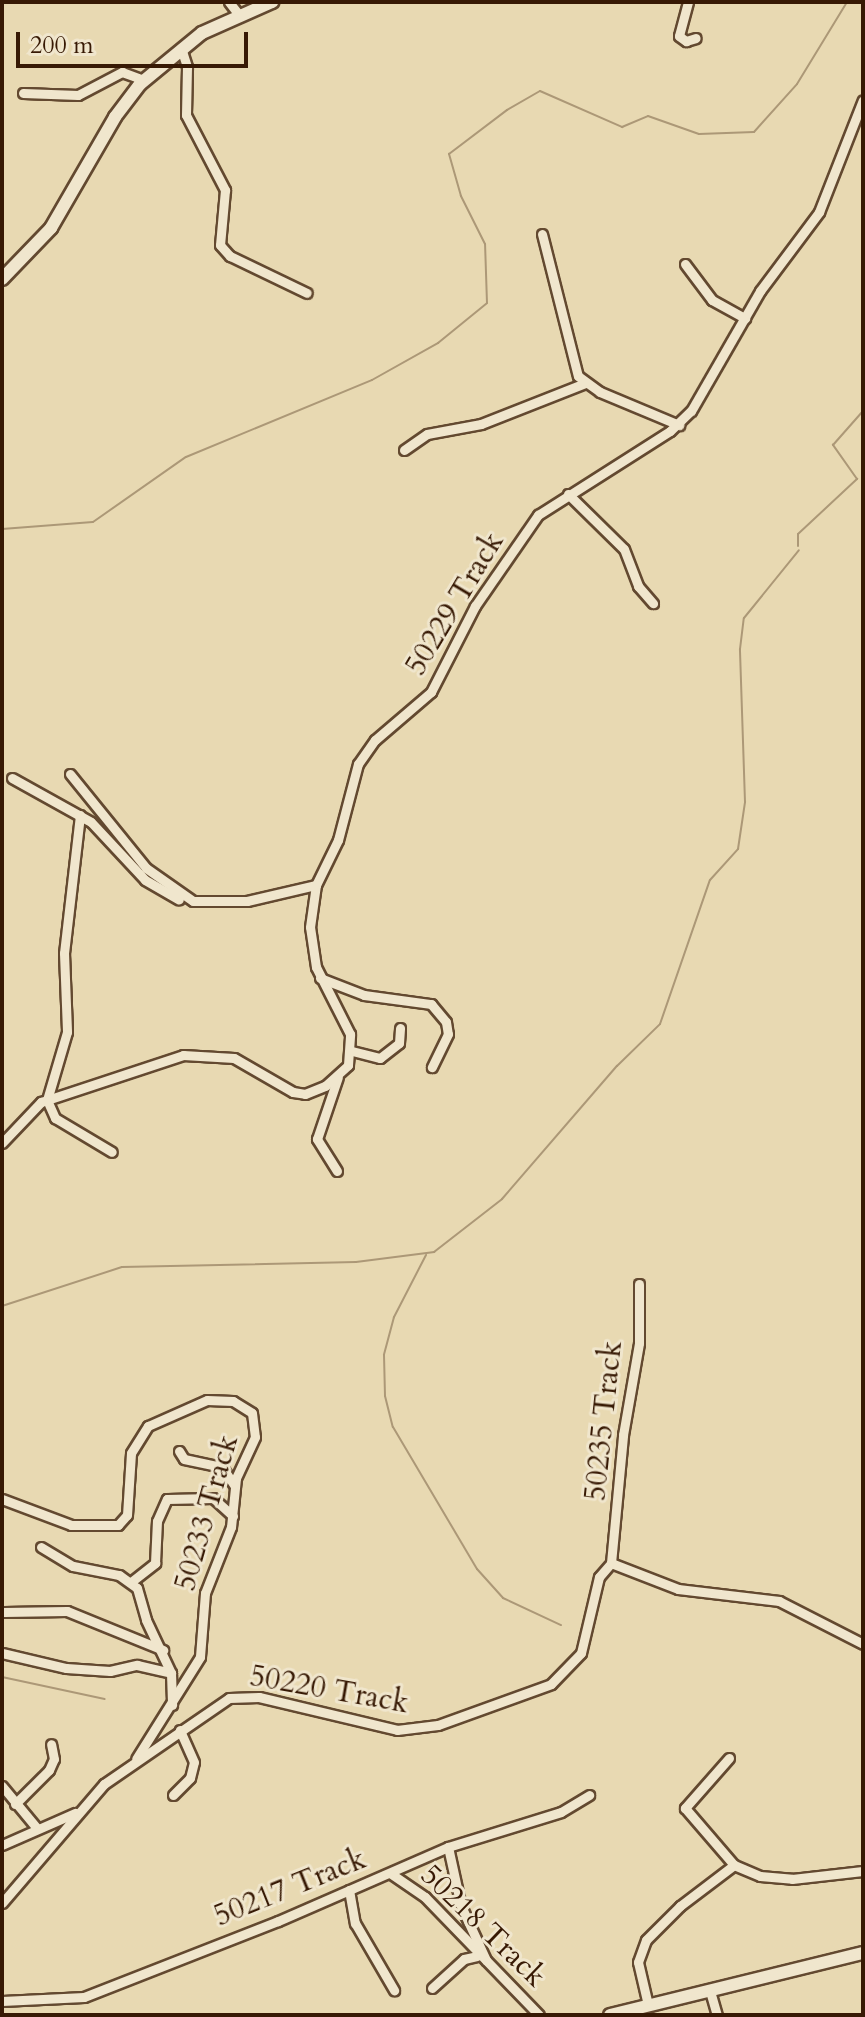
<!DOCTYPE html>
<style>
body{margin:0}
#map{position:relative;width:865px;height:2017px;overflow:hidden;background:#e8d9b2;font-family:Cardo,serif}
div>[style]{position:absolute}
[style*='--x']{left:calc(var(--x)*1px);top:calc(var(--y)*1px);width:calc(var(--w)*1px);rotate:calc(var(--a)*1deg)}
.stream>*{height:2px;margin:-1px;padding:0 1px;transform-origin:1px;border-radius:1px;background:#ac9877}
.roads{filter:drop-shadow(2px 0 #634930) drop-shadow(-2px 0 #634930) drop-shadow(0 2px #634930) drop-shadow(0 -2px #634930)}
.minor>*{height:9px;margin:-4.5px;padding:0 4.5px;transform-origin:4.5px;border-radius:4.5px;background:#f0e6cd}
.tertiary>*{height:12px;margin:-6px;padding:0 6px;transform-origin:6px;border-radius:6px;background:#f0e6cd}
span{translate:-50% -50%;white-space:nowrap;text-align:center;line-height:1.15;-webkit-text-stroke:6px #f0e6cd;paint-order:stroke}
.street-label{font-size:30px;color:#371904}
.frame{position:absolute;inset:0;border:4px solid #371904;pointer-events:none}
.scale{position:absolute;left:16px;top:32px;width:232px;height:36px;box-sizing:border-box;border:4px solid #371904;border-top:0;padding-left:10px;font-size:24px;line-height:28px;white-space:nowrap;color:#371904;-webkit-text-stroke:6px #f0e6cd;paint-order:stroke}
</style>
<div id="map">
<div class="stream">
<i style="--x:2;--y:529;--w:91;--a:-4.4"></i>
<i style="--x:93;--y:522;--w:113;--a:-35"></i>
<i style="--x:186;--y:457;--w:201;--a:-22.5"></i>
<i style="--x:372;--y:380;--w:76;--a:-29.3"></i>
<i style="--x:438;--y:343;--w:63;--a:-39.2"></i>
<i style="--x:487;--y:303;--w:59;--a:-91.9"></i>
<i style="--x:485;--y:244;--w:54;--a:-116.6"></i>
<i style="--x:461;--y:196;--w:44;--a:-105.9"></i>
<i style="--x:449;--y:154;--w:73;--a:-37.2"></i>
<i style="--x:507;--y:110;--w:38;--a:-30"></i>
<i style="--x:540;--y:91;--w:90;--a:23.7"></i>
<i style="--x:622;--y:127;--w:28;--a:-23"></i>
<i style="--x:648;--y:116;--w:54;--a:19.4"></i>
<i style="--x:699;--y:134;--w:55;--a:-2.1"></i>
<i style="--x:754;--y:132;--w:64;--a:-48.1"></i>
<i style="--x:797;--y:84;--w:96;--a:-58.6"></i>
<i style="--x:798;--y:546;--w:12;--a:-90"></i>
<i style="--x:798;--y:534;--w:81;--a:-43"></i>
<i style="--x:857;--y:479;--w:42;--a:-125.2"></i>
<i style="--x:833;--y:445;--w:45;--a:-48.6"></i>
<i style="--x:426;--y:1255;--w:70;--a:117.3"></i>
<i style="--x:394;--y:1317;--w:39;--a:105"></i>
<i style="--x:384;--y:1355;--w:41;--a:88.6"></i>
<i style="--x:385;--y:1396;--w:32;--a:76"></i>
<i style="--x:393;--y:1427;--w:165;--a:59.4"></i>
<i style="--x:477;--y:1569;--w:39;--a:48"></i>
<i style="--x:503;--y:1598;--w:64;--a:25"></i>
<i style="--x:2;--y:1306;--w:126;--a:-18"></i>
<i style="--x:122;--y:1267;--w:234;--a:-1.2"></i>
<i style="--x:356;--y:1262;--w:79;--a:-7.3"></i>
<i style="--x:434;--y:1252;--w:86;--a:-37.9"></i>
<i style="--x:502;--y:1199;--w:176;--a:-49.2"></i>
<i style="--x:617;--y:1066;--w:60;--a:-44.3"></i>
<i style="--x:660;--y:1024;--w:152;--a:-70.9"></i>
<i style="--x:710;--y:880;--w:42;--a:-47.9"></i>
<i style="--x:738;--y:849;--w:48;--a:-81.5"></i>
<i style="--x:745;--y:802;--w:153;--a:-91.9"></i>
<i style="--x:740;--y:649;--w:31;--a:-83"></i>
<i style="--x:744;--y:618;--w:87;--a:-51"></i>
<i style="--x:2;--y:1677;--w:105;--a:12.1"></i>
</div>
<div class="roads">
<div class="minor">
<i style="--x:229;--y:2;--w:16;--a:52"></i>
<i style="--x:688;--y:2;--w:35;--a:105"></i>
<i style="--x:679;--y:36;--w:9;--a:36"></i>
<i style="--x:686;--y:41;--w:10;--a:-17"></i>
<i style="--x:181;--y:48;--w:20;--a:72"></i>
<i style="--x:187;--y:67;--w:48;--a:91.2"></i>
<i style="--x:186;--y:115;--w:85;--a:62.5"></i>
<i style="--x:225;--y:190;--w:55;--a:95.2"></i>
<i style="--x:220;--y:245;--w:15;--a:48"></i>
<i style="--x:230;--y:256;--w:85;--a:25.7"></i>
<i style="--x:23;--y:93;--w:55;--a:2.1"></i>
<i style="--x:78;--y:95;--w:50;--a:-27.6"></i>
<i style="--x:122;--y:72;--w:23;--a:20"></i>
<i style="--x:542;--y:234;--w:146;--a:75.8"></i>
<i style="--x:578;--y:376;--w:27;--a:36"></i>
<i style="--x:600;--y:392;--w:86;--a:22.7"></i>
<i style="--x:685;--y:264;--w:45;--a:53.1"></i>
<i style="--x:712;--y:300;--w:38;--a:29"></i>
<i style="--x:404;--y:450;--w:28;--a:-35"></i>
<i style="--x:427;--y:434;--w:55;--a:-10.5"></i>
<i style="--x:481;--y:424;--w:112;--a:-21.5"></i>
<i style="--x:568;--y:494;--w:78;--a:44.5"></i>
<i style="--x:624;--y:549;--w:40;--a:69"></i>
<i style="--x:638;--y:586;--w:23;--a:49"></i>
<i style="--x:70;--y:774;--w:121;--a:51"></i>
<i style="--x:146;--y:868;--w:57;--a:35.1"></i>
<i style="--x:193;--y:901;--w:54;--a:0"></i>
<i style="--x:247;--y:901;--w:71;--a:-13.1"></i>
<i style="--x:12;--y:778;--w:90;--a:29.1"></i>
<i style="--x:91;--y:822;--w:79;--a:47"></i>
<i style="--x:145;--y:880;--w:39;--a:30"></i>
<i style="--x:80;--y:815;--w:139;--a:96.6"></i>
<i style="--x:64;--y:953;--w:79;--a:87.8"></i>
<i style="--x:67;--y:1032;--w:71;--a:106.4"></i>
<i style="--x:47;--y:1100;--w:20;--a:66"></i>
<i style="--x:55;--y:1118;--w:66;--a:30.8"></i>
<i style="--x:320;--y:978;--w:47;--a:21.1"></i>
<i style="--x:364;--y:995;--w:68;--a:7.7"></i>
<i style="--x:431;--y:1004;--w:23;--a:50"></i>
<i style="--x:446;--y:1022;--w:12;--a:81"></i>
<i style="--x:448;--y:1034;--w:37;--a:116"></i>
<i style="--x:352;--y:1051;--w:29;--a:14"></i>
<i style="--x:380;--y:1058;--w:24;--a:-38"></i>
<i style="--x:399;--y:1043;--w:15;--a:-86"></i>
<i style="--x:2;--y:1143;--w:57;--a:-46.4"></i>
<i style="--x:41;--y:1102;--w:150;--a:-18.3"></i>
<i style="--x:183;--y:1055;--w:51;--a:3.4"></i>
<i style="--x:234;--y:1058;--w:68;--a:30"></i>
<i style="--x:293;--y:1092;--w:12;--a:9"></i>
<i style="--x:305;--y:1094;--w:22;--a:-22"></i>
<i style="--x:325;--y:1086;--w:31;--a:-42"></i>
<i style="--x:348;--y:1065;--w:31;--a:-86"></i>
<i style="--x:350;--y:1034;--w:75;--a:-116.9"></i>
<i style="--x:316;--y:967;--w:40;--a:-98.5"></i>
<i style="--x:310;--y:927;--w:42;--a:-81.9"></i>
<i style="--x:316;--y:885;--w:50;--a:-63.9"></i>
<i style="--x:338;--y:840;--w:79;--a:-75.3"></i>
<i style="--x:358;--y:764;--w:29;--a:-55"></i>
<i style="--x:375;--y:740;--w:74;--a:-40.6"></i>
<i style="--x:431;--y:692;--w:97;--a:-62.9"></i>
<i style="--x:475;--y:606;--w:111;--a:-55.3"></i>
<i style="--x:538;--y:515;--w:156;--a:-32.5"></i>
<i style="--x:670;--y:431;--w:29;--a:-44"></i>
<i style="--x:691;--y:411;--w:138;--a:-60.1"></i>
<i style="--x:760;--y:291;--w:99;--a:-53.2"></i>
<i style="--x:819;--y:212;--w:120;--a:-68.6"></i>
<i style="--x:337;--y:1171;--w:38;--a:-122"></i>
<i style="--x:317;--y:1139;--w:65;--a:-71.3"></i>
<i style="--x:179;--y:1451;--w:9;--a:58"></i>
<i style="--x:184;--y:1459;--w:39;--a:12"></i>
<i style="--x:222;--y:1467;--w:22;--a:56"></i>
<i style="--x:2;--y:1499;--w:74;--a:20.6"></i>
<i style="--x:71;--y:1525;--w:47;--a:0"></i>
<i style="--x:118;--y:1525;--w:13;--a:-48"></i>
<i style="--x:127;--y:1515;--w:62;--a:-86.3"></i>
<i style="--x:131;--y:1453;--w:32;--a:-58"></i>
<i style="--x:148;--y:1426;--w:64;--a:-23.8"></i>
<i style="--x:207;--y:1400;--w:26;--a:2"></i>
<i style="--x:233;--y:1401;--w:22;--a:32"></i>
<i style="--x:252;--y:1413;--w:24;--a:83"></i>
<i style="--x:255;--y:1437;--w:45;--a:114.9"></i>
<i style="--x:236;--y:1478;--w:49;--a:95.8"></i>
<i style="--x:231;--y:1527;--w:71;--a:111.5"></i>
<i style="--x:205;--y:1593;--w:64;--a:94.5"></i>
<i style="--x:200;--y:1657;--w:120;--a:122.1"></i>
<i style="--x:41;--y:1547;--w:37;--a:31"></i>
<i style="--x:73;--y:1566;--w:47;--a:11.1"></i>
<i style="--x:119;--y:1575;--w:22;--a:36"></i>
<i style="--x:137;--y:1588;--w:33;--a:74"></i>
<i style="--x:146;--y:1620;--w:59;--a:64.7"></i>
<i style="--x:171;--y:1673;--w:32;--a:88"></i>
<i style="--x:611;--y:1563;--w:129;--a:-84.6"></i>
<i style="--x:623;--y:1435;--w:93;--a:-80.1"></i>
<i style="--x:639;--y:1343;--w:59;--a:-90"></i>
<i style="--x:131;--y:1582;--w:31;--a:-38"></i>
<i style="--x:155;--y:1563;--w:42;--a:-87.3"></i>
<i style="--x:157;--y:1521;--w:24;--a:-66"></i>
<i style="--x:167;--y:1499;--w:46;--a:-1.2"></i>
<i style="--x:213;--y:1498;--w:27;--a:42"></i>
<i style="--x:4;--y:1612;--w:63;--a:-0.9"></i>
<i style="--x:67;--y:1611;--w:104;--a:22.1"></i>
<i style="--x:2;--y:1653;--w:66;--a:13.2"></i>
<i style="--x:66;--y:1668;--w:44;--a:3.9"></i>
<i style="--x:110;--y:1671;--w:28;--a:-13"></i>
<i style="--x:137;--y:1665;--w:35;--a:13"></i>
<i style="--x:729;--y:1758;--w:67;--a:131.3"></i>
<i style="--x:685;--y:1808;--w:75;--a:49.3"></i>
<i style="--x:734;--y:1865;--w:28;--a:23"></i>
<i style="--x:760;--y:1876;--w:32;--a:5"></i>
<i style="--x:792;--y:1879;--w:71;--a:-6.4"></i>
<i style="--x:2;--y:1786;--w:53;--a:50.3"></i>
<i style="--x:173;--y:1795;--w:24;--a:-45"></i>
<i style="--x:190;--y:1778;--w:16;--a:-76"></i>
<i style="--x:194;--y:1762;--w:35;--a:-114"></i>
<i style="--x:15;--y:1804;--w:48;--a:-45"></i>
<i style="--x:49;--y:1770;--w:12;--a:-66"></i>
<i style="--x:54;--y:1759;--w:15;--a:-101"></i>
<i style="--x:2;--y:1845;--w:80;--a:-23.7"></i>
<i style="--x:448;--y:1847;--w:60;--a:77.6"></i>
<i style="--x:461;--y:1906;--w:60;--a:65.2"></i>
<i style="--x:390;--y:1873;--w:42;--a:34.4"></i>
<i style="--x:425;--y:1897;--w:164;--a:46"></i>
<i style="--x:349;--y:1890;--w:34;--a:80"></i>
<i style="--x:355;--y:1923;--w:78;--a:59.8"></i>
<i style="--x:2;--y:1903;--w:157;--a:-49.4"></i>
<i style="--x:104;--y:1784;--w:152;--a:-34.5"></i>
<i style="--x:229;--y:1698;--w:30;--a:-2"></i>
<i style="--x:259;--y:1697;--w:142;--a:13.4"></i>
<i style="--x:397;--y:1730;--w:41;--a:-7"></i>
<i style="--x:438;--y:1725;--w:120;--a:-19.9"></i>
<i style="--x:551;--y:1684;--w:43;--a:-45.9"></i>
<i style="--x:581;--y:1653;--w:78;--a:-76.7"></i>
<i style="--x:599;--y:1577;--w:18;--a:-49"></i>
<i style="--x:611;--y:1563;--w:72;--a:21.2"></i>
<i style="--x:678;--y:1589;--w:102;--a:6.8"></i>
<i style="--x:779;--y:1601;--w:94;--a:27.1"></i>
<i style="--x:432;--y:1988;--w:43;--a:-42.2"></i>
<i style="--x:464;--y:1959;--w:13;--a:-13"></i>
<i style="--x:710;--y:1991;--w:25;--a:74"></i>
<i style="--x:2;--y:2001;--w:82;--a:-2.8"></i>
<i style="--x:84;--y:1997;--w:208;--a:-21.4"></i>
<i style="--x:278;--y:1921;--w:185;--a:-23.5"></i>
<i style="--x:448;--y:1847;--w:118;--a:-17.2"></i>
<i style="--x:561;--y:1812;--w:33;--a:-31"></i>
<i style="--x:648;--y:2005;--w:44;--a:-103.1"></i>
<i style="--x:638;--y:1962;--w:23;--a:-70"></i>
<i style="--x:646;--y:1940;--w:48;--a:-45"></i>
<i style="--x:680;--y:1906;--w:68;--a:-37.2"></i>
</div>
<div class="tertiary">
<i style="--x:2;--y:279;--w:71;--a:-46.1"></i>
<i style="--x:51;--y:228;--w:128;--a:-60"></i>
<i style="--x:115;--y:117;--w:41;--a:-52.9"></i>
<i style="--x:140;--y:84;--w:80;--a:-39.4"></i>
<i style="--x:202;--y:33;--w:77;--a:-23.9"></i>
<i style="--x:610;--y:2015;--w:260;--a:-13.8"></i>
</div>
</div>
<div class="street-label">
<span style="left:455px;top:604px;rotate:-59deg">50229 Track</span>
<span style="left:604px;top:1421px;rotate:-84deg">50235 Track</span>
<span style="left:207px;top:1513px;rotate:-74deg">50233 Track</span>
<span style="left:329px;top:1690px;rotate:10deg">50220 Track</span>
<span style="left:290px;top:1888px;rotate:-22deg">50217 Track</span>
<span style="left:483px;top:1926px;rotate:44deg">50218 Track</span>
</div>
<div class="frame"></div>
<div class="scale">200 m</div>
</div>
